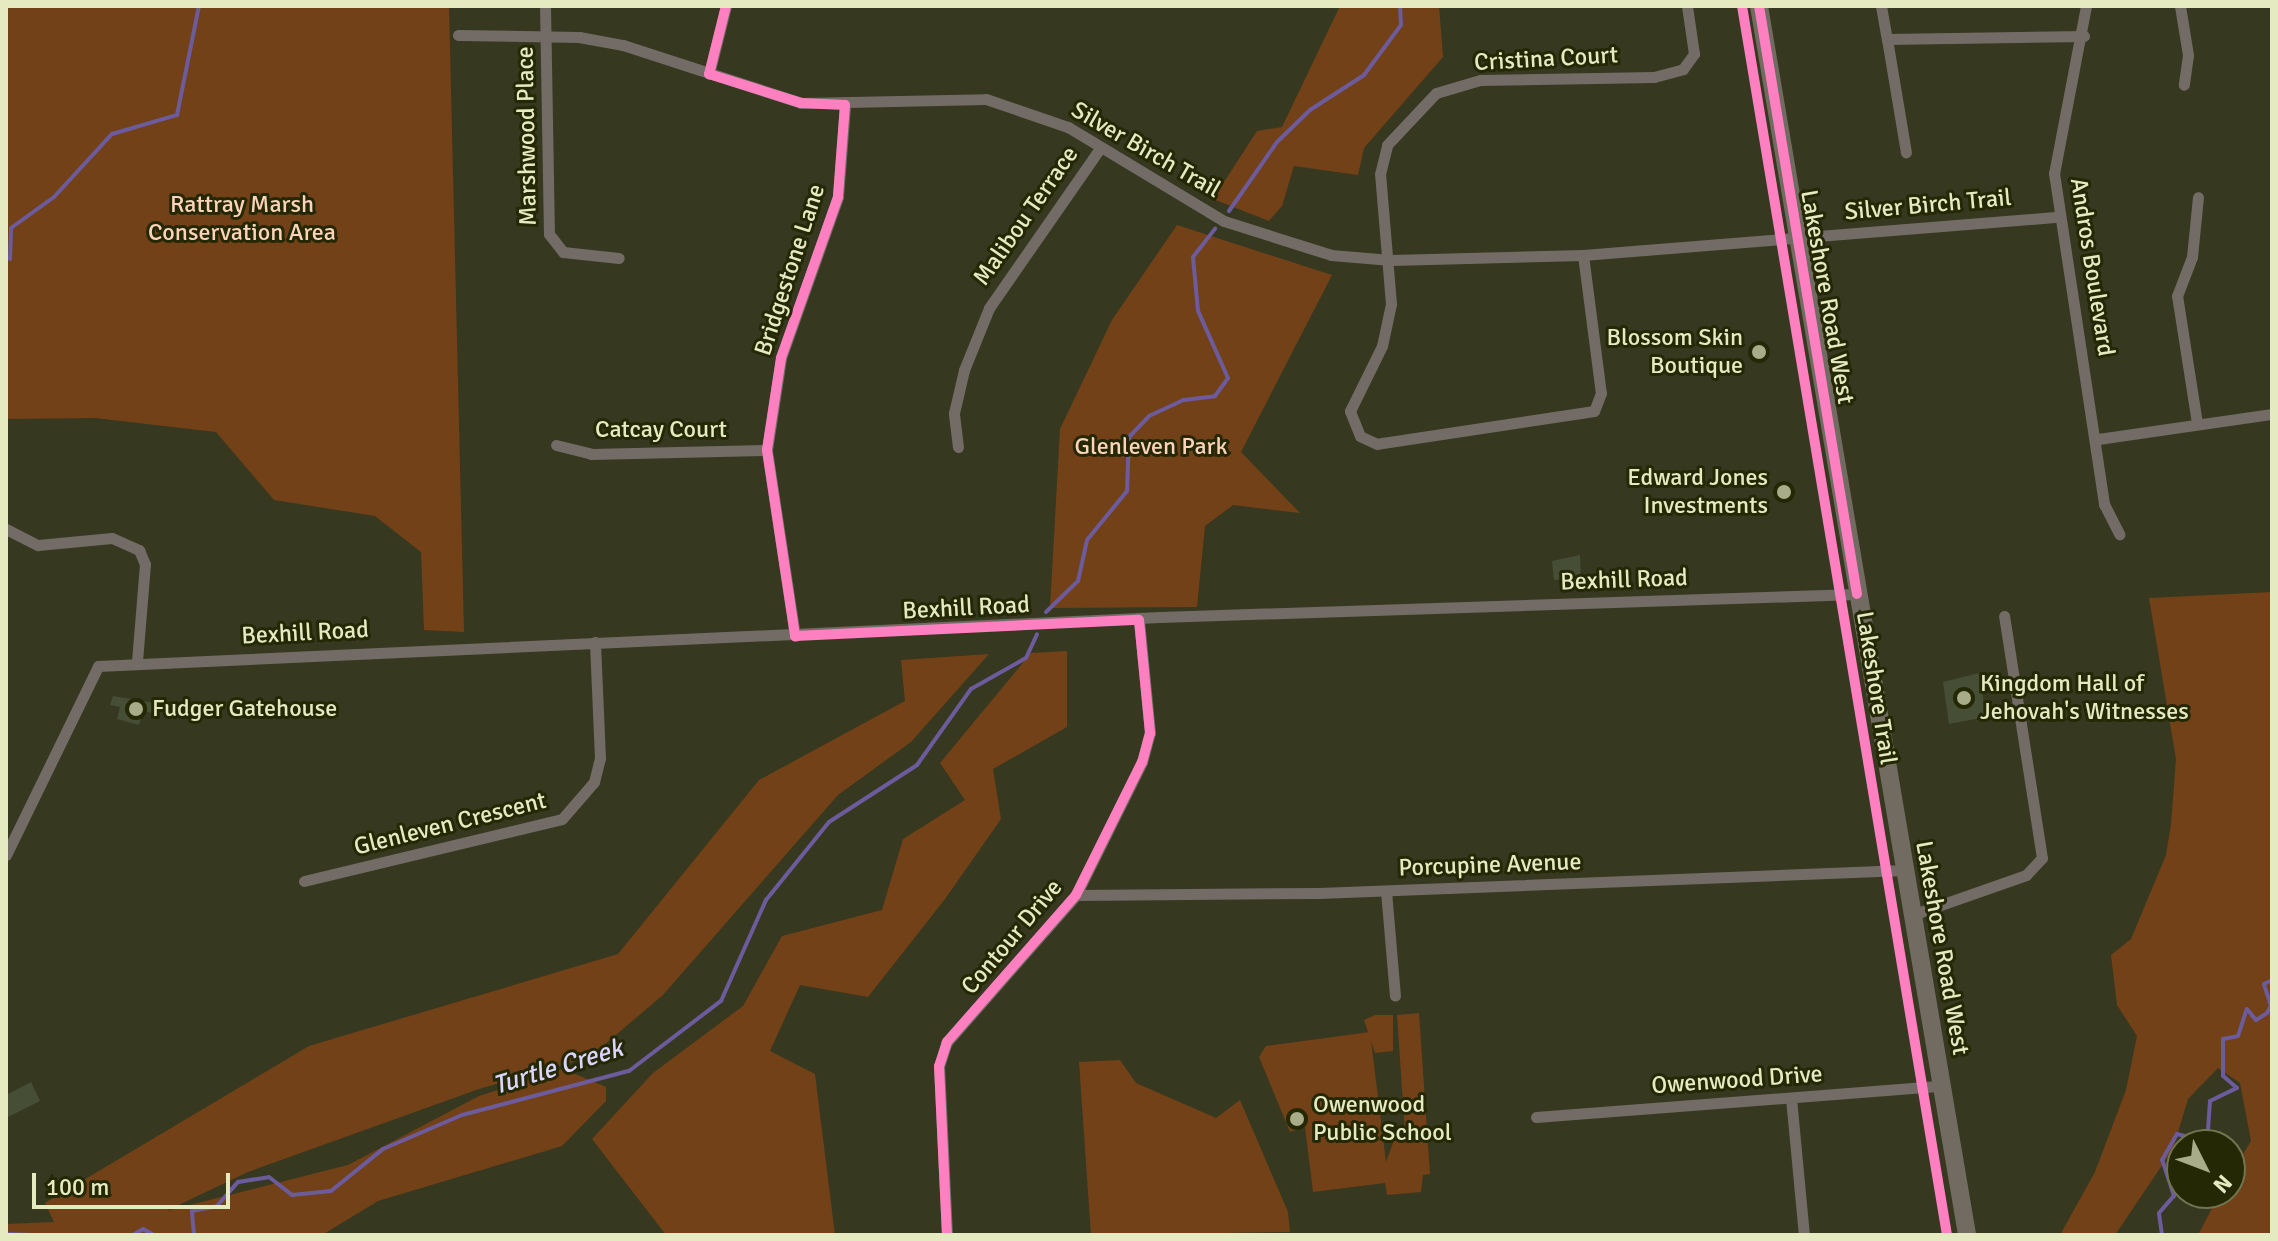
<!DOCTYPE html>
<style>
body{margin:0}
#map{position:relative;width:2278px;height:1241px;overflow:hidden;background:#373820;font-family:Signika,sans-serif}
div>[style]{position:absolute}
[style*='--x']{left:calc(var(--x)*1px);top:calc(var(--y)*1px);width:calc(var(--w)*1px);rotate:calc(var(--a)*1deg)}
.green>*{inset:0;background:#734117}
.stream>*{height:4px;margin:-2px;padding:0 2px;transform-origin:2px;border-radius:2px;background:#6c5b9d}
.building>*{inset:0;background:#464e35}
.street>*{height:11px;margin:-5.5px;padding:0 5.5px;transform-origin:5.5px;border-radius:5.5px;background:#736b66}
.primary>*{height:18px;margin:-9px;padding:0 9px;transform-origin:9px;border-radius:9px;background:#716b61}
.cycleway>*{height:10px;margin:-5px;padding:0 5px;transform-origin:5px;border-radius:5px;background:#ff80c0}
.dots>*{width:22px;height:22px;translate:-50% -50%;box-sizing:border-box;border:4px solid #252804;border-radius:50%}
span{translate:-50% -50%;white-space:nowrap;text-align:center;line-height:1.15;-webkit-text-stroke:6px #252804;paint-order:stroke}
.street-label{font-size:24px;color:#e5eac1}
.park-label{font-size:24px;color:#fdd4ba}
.poi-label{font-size:24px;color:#e5eac1}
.right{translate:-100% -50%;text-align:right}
.left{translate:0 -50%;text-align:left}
.water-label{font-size:26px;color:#dcd5ff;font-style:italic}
.frame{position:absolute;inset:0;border:8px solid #e5eac1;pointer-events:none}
.north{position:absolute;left:2166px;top:1129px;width:80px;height:80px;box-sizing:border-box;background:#252804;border:2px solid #727650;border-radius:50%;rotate:132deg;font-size:22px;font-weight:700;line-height:32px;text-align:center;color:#e5eac1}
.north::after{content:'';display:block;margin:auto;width:28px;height:36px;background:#a8ac89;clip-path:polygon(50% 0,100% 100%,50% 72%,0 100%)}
.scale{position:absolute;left:32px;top:1173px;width:198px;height:36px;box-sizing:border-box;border:4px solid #e5eac1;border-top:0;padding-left:10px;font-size:24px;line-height:28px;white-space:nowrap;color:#e5eac1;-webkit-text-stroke:6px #252804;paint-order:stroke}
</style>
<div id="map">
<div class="green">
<i style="clip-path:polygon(6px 6px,449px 6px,464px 632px,424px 630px,421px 552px,375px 516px,274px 500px,216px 432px,95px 418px,6px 419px)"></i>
<i style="clip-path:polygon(1340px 6px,1439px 6px,1443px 57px,1364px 148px,1358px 175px,1294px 166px,1282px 206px,1269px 221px,1213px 199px,1257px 131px,1282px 127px)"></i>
<i style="clip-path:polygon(1177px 225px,1332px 275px,1241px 452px,1300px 513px,1233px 505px,1205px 526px,1197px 607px,1050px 608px,1060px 429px,1112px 320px)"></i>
<i style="clip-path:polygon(2272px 592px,2272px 1235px,2198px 1235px,2220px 1193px,2230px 1193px,2230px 1176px,2251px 1141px,2240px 1083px,2218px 1068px,2188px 1099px,2173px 1149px,2115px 1235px,2060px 1235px,2095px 1172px,2126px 1090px,2137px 1036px,2117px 1005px,2111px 955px,2131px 939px,2166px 855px,2171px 824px,2176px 759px,2149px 598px)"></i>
<i style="clip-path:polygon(1067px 651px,1067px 727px,993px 769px,1001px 819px,945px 899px,868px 997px,800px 985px,770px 1051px,815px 1074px,835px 1235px,666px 1235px,592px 1139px,653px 1073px,743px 1006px,782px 936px,882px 910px,903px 839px,965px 800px,940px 763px,1031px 653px)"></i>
<i style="clip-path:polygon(989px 654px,911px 742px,838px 795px,663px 995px,590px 1057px,479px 1089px,248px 1172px,166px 1211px,348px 1165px,479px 1096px,563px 1069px,606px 1087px,606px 1101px,562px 1146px,378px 1201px,322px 1235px,6px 1235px,6px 1224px,54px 1222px,45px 1203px,309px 1046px,618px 954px,759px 780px,905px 701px,901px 660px)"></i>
<i style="clip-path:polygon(1419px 1013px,1430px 1174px,1423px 1175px,1421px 1192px,1387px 1195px,1385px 1183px,1313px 1192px,1305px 1127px,1290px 1132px,1259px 1057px,1266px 1046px,1370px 1032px,1386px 1162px,1396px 1135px,1405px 1133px,1397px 1015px)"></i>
<i style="clip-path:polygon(1375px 1015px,1393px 1015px,1393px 1051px,1375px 1053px,1364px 1020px)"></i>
<i style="clip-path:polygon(1120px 1060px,1136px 1083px,1216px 1118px,1240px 1100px,1288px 1212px,1290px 1232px,1091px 1235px,1079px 1062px)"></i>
</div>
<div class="stream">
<i style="--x:1229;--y:211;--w:84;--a:-55.2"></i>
<i style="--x:1277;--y:142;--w:46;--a:-44.1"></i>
<i style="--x:1310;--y:110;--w:64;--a:-32.9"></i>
<i style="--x:1364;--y:75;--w:62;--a:-53.5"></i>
<i style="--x:1401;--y:25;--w:19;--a:-93"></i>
<i style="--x:10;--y:259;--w:31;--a:-88"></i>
<i style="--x:11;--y:228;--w:53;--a:-35.8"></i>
<i style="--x:54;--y:197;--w:86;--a:-47.4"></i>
<i style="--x:112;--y:134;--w:68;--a:-16.3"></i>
<i style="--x:177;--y:115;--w:111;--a:-78.6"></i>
<i style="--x:1046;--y:612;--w:45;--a:-44.1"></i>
<i style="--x:1078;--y:581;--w:42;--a:-77.6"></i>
<i style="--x:1087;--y:540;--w:63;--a:-50.8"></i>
<i style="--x:1127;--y:491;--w:54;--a:-87.9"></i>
<i style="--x:1129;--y:437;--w:29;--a:-46"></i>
<i style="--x:1149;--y:416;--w:38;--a:-25"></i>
<i style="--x:1184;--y:400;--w:31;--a:-7"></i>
<i style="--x:1215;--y:396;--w:22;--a:-54"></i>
<i style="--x:1228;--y:378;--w:73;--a:-114.1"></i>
<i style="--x:1198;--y:311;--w:54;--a:-95.3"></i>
<i style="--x:1193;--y:257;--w:36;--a:-52"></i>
<i style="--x:2207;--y:1145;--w:44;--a:-86.1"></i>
<i style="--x:2210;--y:1101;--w:30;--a:-26"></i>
<i style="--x:2237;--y:1088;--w:18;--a:-139"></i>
<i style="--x:2223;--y:1076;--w:37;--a:-90"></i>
<i style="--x:2223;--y:1039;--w:15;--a:-11"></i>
<i style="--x:2238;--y:1036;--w:28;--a:-72"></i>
<i style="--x:2247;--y:1009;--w:14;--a:51"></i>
<i style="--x:2256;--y:1020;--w:13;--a:-32"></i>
<i style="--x:2267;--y:1013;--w:8;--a:-60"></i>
<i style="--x:2271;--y:1006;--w:23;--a:-108"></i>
<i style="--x:2264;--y:984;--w:9;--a:-27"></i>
<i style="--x:6;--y:1234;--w:27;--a:2"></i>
<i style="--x:133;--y:1235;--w:12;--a:-31"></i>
<i style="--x:143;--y:1229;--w:13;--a:29"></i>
<i style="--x:194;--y:1235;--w:24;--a:-95"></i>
<i style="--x:192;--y:1211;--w:25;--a:-11"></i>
<i style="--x:217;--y:1206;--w:32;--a:-49"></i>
<i style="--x:238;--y:1182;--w:31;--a:-9"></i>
<i style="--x:269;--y:1177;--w:29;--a:38"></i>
<i style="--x:292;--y:1195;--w:39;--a:-6"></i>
<i style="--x:331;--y:1191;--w:67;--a:-38.9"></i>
<i style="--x:383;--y:1149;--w:86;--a:-23.3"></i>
<i style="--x:462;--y:1115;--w:173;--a:-14.8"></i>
<i style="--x:629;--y:1071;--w:116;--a:-37.3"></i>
<i style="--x:721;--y:1001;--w:111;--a:-66"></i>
<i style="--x:766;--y:900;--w:100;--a:-51.1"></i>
<i style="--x:829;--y:822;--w:105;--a:-32.9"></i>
<i style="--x:917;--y:765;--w:93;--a:-54.6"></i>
<i style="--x:971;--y:689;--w:63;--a:-29.4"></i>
<i style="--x:1026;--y:658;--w:26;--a:-65"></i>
<i style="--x:2162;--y:1235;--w:22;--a:-98"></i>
<i style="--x:2159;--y:1213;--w:23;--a:-49"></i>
<i style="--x:2174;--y:1196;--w:38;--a:-108"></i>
<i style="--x:2162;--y:1160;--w:30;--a:-60"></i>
<i style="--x:2177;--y:1134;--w:12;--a:14"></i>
<i style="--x:2189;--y:1137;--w:8;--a:83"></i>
</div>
<div class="building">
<i style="clip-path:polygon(1580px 555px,1581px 578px,1554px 580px,1552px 561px)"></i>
<i style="clip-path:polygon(1979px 673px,1986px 717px,1949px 724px,1943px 682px)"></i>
<i style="clip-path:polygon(113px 696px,154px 703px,152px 713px,143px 711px,139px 725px,117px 719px,120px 707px,110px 705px)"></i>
<i style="clip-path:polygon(31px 1082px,40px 1101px,6px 1118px,6px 1095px)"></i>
</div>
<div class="street">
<i style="--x:545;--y:6;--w:228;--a:89"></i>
<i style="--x:549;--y:234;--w:23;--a:52"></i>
<i style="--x:563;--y:252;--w:56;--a:6.1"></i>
<i style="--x:1881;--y:6;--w:34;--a:80"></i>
<i style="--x:1887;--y:39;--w:197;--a:-0.9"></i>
<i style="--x:2086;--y:6;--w:170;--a:100.8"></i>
<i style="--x:2054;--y:173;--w:335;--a:81.4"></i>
<i style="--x:2104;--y:504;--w:34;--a:63"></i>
<i style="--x:2180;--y:6;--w:50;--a:80.7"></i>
<i style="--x:2188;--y:55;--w:30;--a:98"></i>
<i style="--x:458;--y:35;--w:121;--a:0.9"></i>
<i style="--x:579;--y:37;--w:45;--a:10.3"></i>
<i style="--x:623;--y:45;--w:187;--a:18"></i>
<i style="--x:801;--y:103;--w:185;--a:-1.2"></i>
<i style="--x:986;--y:99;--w:87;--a:18.9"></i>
<i style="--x:1068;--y:127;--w:182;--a:31.1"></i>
<i style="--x:1224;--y:221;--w:112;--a:17.6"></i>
<i style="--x:1331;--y:255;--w:60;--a:4.8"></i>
<i style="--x:1391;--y:260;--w:192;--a:-1.5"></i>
<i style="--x:1583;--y:255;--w:476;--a:-4.6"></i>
<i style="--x:1887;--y:39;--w:115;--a:80.5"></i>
<i style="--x:709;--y:74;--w:70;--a:-76"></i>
<i style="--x:1583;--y:255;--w:139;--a:82.6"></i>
<i style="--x:1601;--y:393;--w:19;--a:111"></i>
<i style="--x:1594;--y:411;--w:219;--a:171.4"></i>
<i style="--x:1377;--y:444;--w:19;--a:-155"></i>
<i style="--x:1360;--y:436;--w:27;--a:-112"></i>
<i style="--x:1350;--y:411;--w:72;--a:-63.8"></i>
<i style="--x:1382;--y:346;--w:43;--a:-77.9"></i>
<i style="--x:1391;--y:304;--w:130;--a:-94.8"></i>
<i style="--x:1380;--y:174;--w:30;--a:-76"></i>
<i style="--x:1387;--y:145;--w:71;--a:-46.7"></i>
<i style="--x:1436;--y:93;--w:46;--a:-16.5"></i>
<i style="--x:1480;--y:80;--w:174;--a:-1"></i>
<i style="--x:1654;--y:77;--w:30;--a:-15"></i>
<i style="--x:1683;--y:69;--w:19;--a:-54"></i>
<i style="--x:1694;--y:54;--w:49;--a:-98.3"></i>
<i style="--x:2197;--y:423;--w:129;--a:-98.9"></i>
<i style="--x:2177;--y:296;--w:42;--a:-69"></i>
<i style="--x:2192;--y:257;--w:60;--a:-84.3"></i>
<i style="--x:2098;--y:439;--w:176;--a:-8.2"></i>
<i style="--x:556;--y:445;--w:36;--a:14"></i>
<i style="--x:591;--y:454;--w:176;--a:-1.3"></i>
<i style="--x:958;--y:447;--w:34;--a:-97"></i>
<i style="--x:954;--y:413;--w:44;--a:-76.9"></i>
<i style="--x:964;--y:370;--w:67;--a:-68"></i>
<i style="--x:989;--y:308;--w:195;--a:-55.2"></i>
<i style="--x:6;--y:529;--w:36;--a:27"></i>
<i style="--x:38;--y:545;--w:74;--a:-5.4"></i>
<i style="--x:112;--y:538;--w:30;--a:24"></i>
<i style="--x:139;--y:550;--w:15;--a:67"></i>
<i style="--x:145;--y:564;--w:98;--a:94.7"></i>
<i style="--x:795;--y:636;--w:188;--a:-98.6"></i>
<i style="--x:767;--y:450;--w:93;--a:-81.3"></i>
<i style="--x:781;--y:358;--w:171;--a:-70.5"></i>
<i style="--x:838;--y:197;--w:92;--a:-85.6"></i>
<i style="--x:6;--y:855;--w:210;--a:-64"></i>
<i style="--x:98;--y:666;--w:1063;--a:-2.64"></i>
<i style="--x:1160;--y:617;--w:697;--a:-1.89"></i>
<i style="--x:304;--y:881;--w:265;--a:-13.5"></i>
<i style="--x:562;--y:819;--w:49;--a:-49.1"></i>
<i style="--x:594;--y:782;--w:25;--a:-76"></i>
<i style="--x:600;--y:758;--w:116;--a:-92.5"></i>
<i style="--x:1386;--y:891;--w:105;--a:85.1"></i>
<i style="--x:1076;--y:895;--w:243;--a:-0.5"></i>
<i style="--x:1319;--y:893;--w:586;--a:-2.25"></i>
<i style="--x:1912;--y:915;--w:121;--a:-19.3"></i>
<i style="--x:2026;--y:875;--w:23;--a:-47"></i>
<i style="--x:2042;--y:858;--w:245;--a:-98.9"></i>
<i style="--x:1791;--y:1098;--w:138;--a:84.6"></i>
<i style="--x:1536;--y:1117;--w:406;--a:-4.4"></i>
<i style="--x:947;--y:1235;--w:169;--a:-92.7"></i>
<i style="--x:939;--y:1066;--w:25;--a:-72"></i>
<i style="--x:947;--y:1042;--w:196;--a:-48.7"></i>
<i style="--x:1076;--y:895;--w:148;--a:-63.6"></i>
<i style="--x:1142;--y:762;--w:30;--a:-75"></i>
<i style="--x:1150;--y:733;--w:114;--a:-95.6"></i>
</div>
<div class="primary">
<i style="--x:1759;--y:6;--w:1246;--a:80.39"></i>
</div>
<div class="cycleway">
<i style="--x:726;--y:6;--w:70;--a:104"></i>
<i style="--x:709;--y:74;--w:96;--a:17.5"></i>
<i style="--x:801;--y:103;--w:44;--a:2.6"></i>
<i style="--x:845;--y:105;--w:92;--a:94.4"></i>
<i style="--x:838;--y:197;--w:171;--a:109.5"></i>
<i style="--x:781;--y:358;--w:93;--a:98.7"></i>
<i style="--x:767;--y:450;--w:188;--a:81.4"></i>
<i style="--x:795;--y:636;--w:344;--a:-2.7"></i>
<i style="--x:1139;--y:620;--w:114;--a:84.4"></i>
<i style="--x:1150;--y:733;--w:30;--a:105"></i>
<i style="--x:1142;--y:762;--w:148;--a:116.4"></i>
<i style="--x:1076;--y:895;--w:196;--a:131.3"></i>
<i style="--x:947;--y:1042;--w:25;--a:108"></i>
<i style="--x:939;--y:1066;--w:169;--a:87.3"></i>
<i style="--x:1742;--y:6;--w:1246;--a:80.53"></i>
<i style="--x:1759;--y:6;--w:596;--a:80.54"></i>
</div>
<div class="dots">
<i style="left:1759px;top:352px;background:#a8ac89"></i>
<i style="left:1784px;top:492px;background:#a8ac89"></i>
<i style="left:1964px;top:698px;background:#a8ac89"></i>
<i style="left:136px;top:709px;background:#a8ac89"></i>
<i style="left:1297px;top:1119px;background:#a8ac89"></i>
</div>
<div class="street-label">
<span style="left:1546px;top:59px;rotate:-3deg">Cristina Court</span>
<span style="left:527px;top:136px;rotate:-91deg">Marshwood Place</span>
<span style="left:1146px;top:150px;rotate:30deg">Silver Birch Trail</span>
<span style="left:1928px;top:205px;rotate:-5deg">Silver Birch Trail</span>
<span style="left:1026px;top:216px;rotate:-55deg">Malibou Terrace</span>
<span style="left:2092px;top:267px;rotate:81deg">Andros Boulevard</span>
<span style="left:790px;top:270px;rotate:-72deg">Bridgestone Lane</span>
<span style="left:1827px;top:297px;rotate:80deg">Lakeshore Road West</span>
<span style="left:661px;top:430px">Catcay Court</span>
<span style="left:1624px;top:580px;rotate:-2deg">Bexhill Road</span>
<span style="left:966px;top:608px;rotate:-3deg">Bexhill Road</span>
<span style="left:305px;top:633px;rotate:-3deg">Bexhill Road</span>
<span style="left:1876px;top:688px;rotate:81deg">Lakeshore Trail</span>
<span style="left:450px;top:824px;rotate:-14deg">Glenleven Crescent</span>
<span style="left:1490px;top:865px;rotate:-2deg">Porcupine Avenue</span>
<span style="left:1012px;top:937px;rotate:-50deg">Contour Drive</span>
<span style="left:1942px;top:948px;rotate:80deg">Lakeshore Road West</span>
<span style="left:1737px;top:1080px;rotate:-4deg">Owenwood Drive</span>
</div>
<div class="park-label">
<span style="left:242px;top:219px">Rattray Marsh<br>Conservation Area</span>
<span style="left:1151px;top:447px">Glenleven Park</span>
</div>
<div class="poi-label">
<span class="right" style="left:1743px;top:352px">Blossom Skin<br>Boutique</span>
<span class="right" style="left:1768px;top:492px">Edward Jones<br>Investments</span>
<span class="left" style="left:1980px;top:698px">Kingdom Hall of<br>Jehovah's Witnesses</span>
<span class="left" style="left:152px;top:709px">Fudger Gatehouse</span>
<span class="left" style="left:1313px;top:1119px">Owenwood<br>Public School</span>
</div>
<div class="water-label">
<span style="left:558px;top:1068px;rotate:-17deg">Turtle Creek</span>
</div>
<div class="frame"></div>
<div class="north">N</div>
<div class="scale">100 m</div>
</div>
